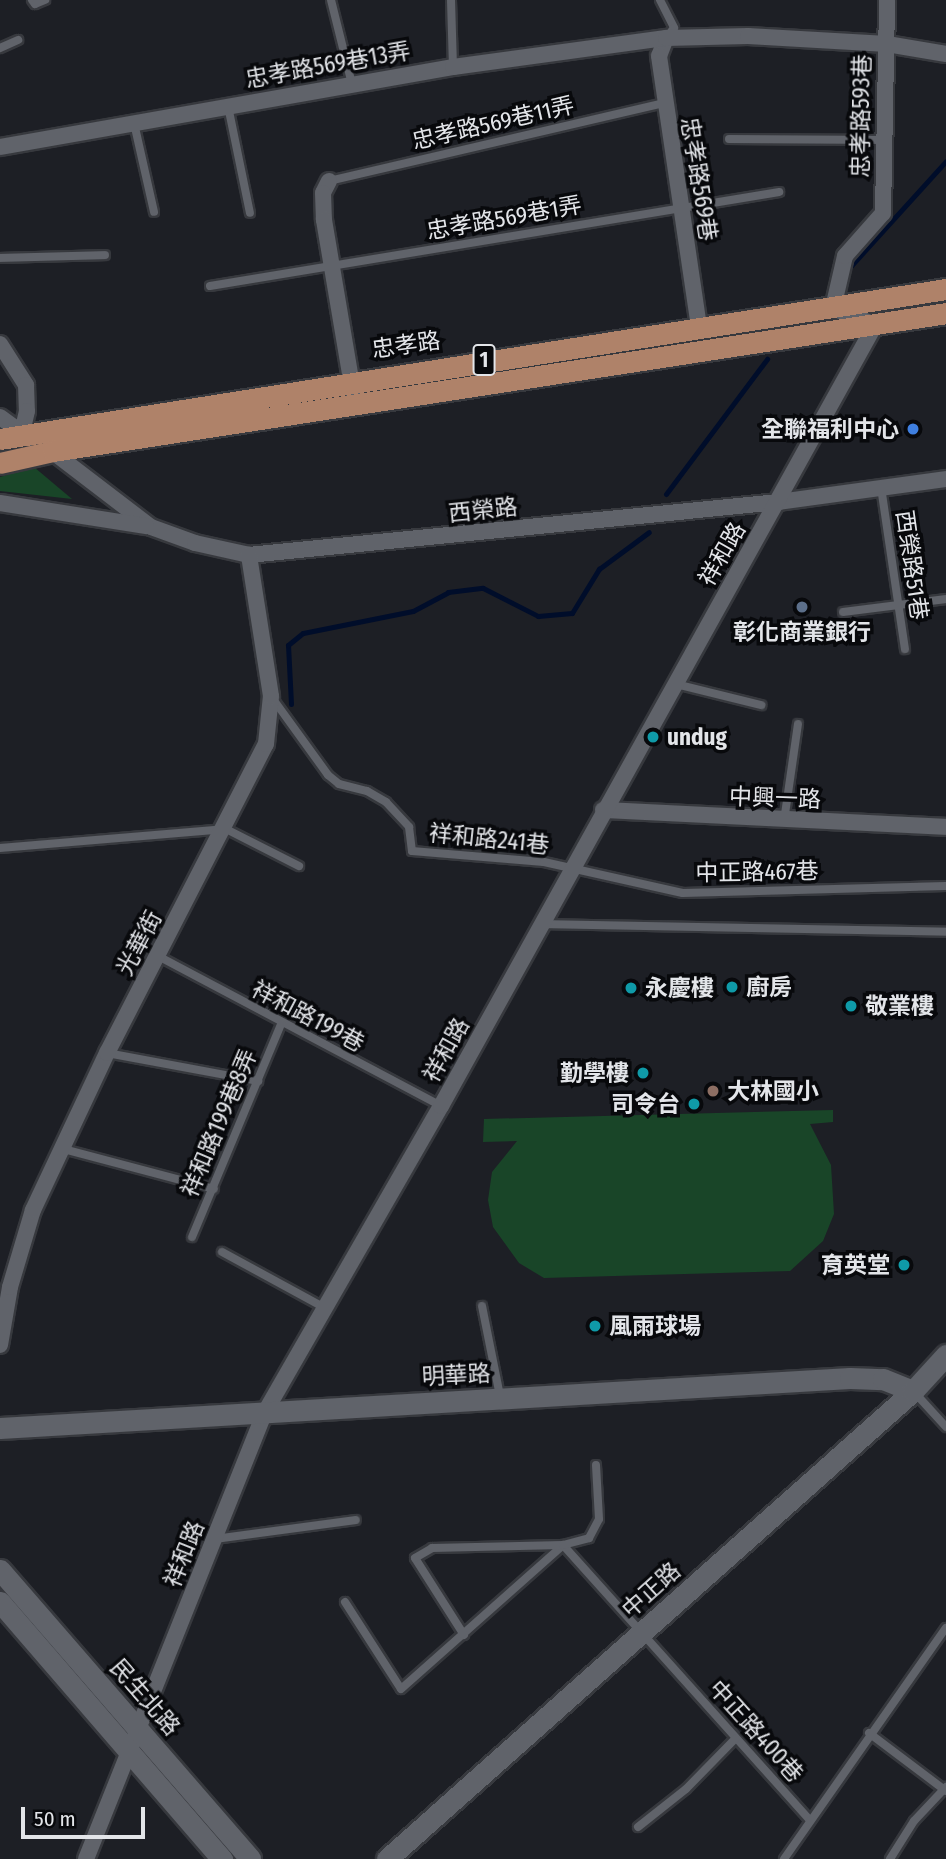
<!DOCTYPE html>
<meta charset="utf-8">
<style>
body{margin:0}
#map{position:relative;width:946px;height:1859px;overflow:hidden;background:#1d1f25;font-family:"Fira Sans Condensed","Noto Sans TC",sans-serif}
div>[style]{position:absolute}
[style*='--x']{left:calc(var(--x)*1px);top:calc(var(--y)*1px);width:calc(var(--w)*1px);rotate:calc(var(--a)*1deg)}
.green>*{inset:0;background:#194528}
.stream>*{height:5px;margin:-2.5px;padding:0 2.5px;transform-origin:2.5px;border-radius:2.5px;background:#000d2a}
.roads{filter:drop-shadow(2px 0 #37393e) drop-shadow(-2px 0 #37393e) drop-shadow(0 2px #37393e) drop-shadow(0 -2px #37393e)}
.lane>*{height:8px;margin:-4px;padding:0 4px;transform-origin:4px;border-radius:4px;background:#60636a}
.street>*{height:16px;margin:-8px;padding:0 8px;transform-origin:8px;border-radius:8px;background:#60636a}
.secondary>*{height:21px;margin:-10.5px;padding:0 10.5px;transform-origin:10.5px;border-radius:10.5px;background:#60636a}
.primary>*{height:21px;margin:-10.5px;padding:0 10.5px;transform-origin:10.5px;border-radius:10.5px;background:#af8269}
.dots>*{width:19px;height:19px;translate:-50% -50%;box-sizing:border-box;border:4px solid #08090c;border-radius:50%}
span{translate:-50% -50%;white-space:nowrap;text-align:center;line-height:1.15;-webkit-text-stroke:7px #08090c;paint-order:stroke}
.shield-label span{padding:2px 5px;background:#08090c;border:2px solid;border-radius:5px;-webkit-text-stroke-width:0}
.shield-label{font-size:21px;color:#e3e5e9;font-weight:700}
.street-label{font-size:23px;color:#e3e5e9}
.poi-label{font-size:23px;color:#e3e5e9;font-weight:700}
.right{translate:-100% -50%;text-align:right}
.left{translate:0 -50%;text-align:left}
.scale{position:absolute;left:21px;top:1807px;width:124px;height:32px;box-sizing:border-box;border:4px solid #e3e5e9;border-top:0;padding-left:9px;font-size:21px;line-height:24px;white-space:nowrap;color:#e3e5e9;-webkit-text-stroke:5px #08090c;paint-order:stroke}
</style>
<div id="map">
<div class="green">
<i style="clip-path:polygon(34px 467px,72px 499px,0 491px,0 477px)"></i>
<i style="clip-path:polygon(833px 1110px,833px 1122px,810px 1124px,831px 1165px,834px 1214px,823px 1241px,790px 1271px,544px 1278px,519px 1263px,493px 1227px,488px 1200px,492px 1172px,517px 1141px,483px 1142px,484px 1119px)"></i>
</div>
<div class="stream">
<i style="--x:849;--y:268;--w:144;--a:-47.8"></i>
<i style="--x:666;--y:494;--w:169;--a:-53.2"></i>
<i style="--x:291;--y:704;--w:59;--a:-92.9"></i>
<i style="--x:288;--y:645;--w:19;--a:-39"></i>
<i style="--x:303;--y:633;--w:112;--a:-11.3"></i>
<i style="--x:413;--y:611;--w:40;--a:-28"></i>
<i style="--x:448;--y:592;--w:35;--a:-7"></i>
<i style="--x:483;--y:588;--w:62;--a:27"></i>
<i style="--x:538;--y:616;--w:34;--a:-5"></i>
<i style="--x:572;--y:613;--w:52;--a:-58.5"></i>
<i style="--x:599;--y:569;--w:62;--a:-36.5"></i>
</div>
<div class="roads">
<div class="lane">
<i style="--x:32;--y:0;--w:5;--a:53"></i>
<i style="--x:35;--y:4;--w:11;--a:-22"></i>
<i style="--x:331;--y:0;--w:87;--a:76"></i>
<i style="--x:451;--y:0;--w:67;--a:88.3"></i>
<i style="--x:660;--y:0;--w:31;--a:63"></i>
<i style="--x:674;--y:28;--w:13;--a:129"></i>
<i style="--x:0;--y:48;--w:20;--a:-24"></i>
<i style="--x:228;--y:106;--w:109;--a:78.4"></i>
<i style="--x:134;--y:123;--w:91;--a:77.3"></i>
<i style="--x:729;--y:139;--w:156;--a:0.4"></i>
<i style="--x:329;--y:181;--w:345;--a:-13.1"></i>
<i style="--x:0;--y:258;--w:105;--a:-1.6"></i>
<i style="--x:210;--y:286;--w:577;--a:-9.38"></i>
<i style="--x:881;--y:487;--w:164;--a:81.6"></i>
<i style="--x:843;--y:612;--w:104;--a:-7.2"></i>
<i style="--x:676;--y:684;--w:88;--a:13.9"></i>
<i style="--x:273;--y:699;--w:94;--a:54.1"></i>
<i style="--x:328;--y:775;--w:14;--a:39"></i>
<i style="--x:339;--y:784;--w:29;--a:14"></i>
<i style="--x:367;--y:791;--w:22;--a:30"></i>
<i style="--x:386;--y:802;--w:34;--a:47"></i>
<i style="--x:409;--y:827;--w:24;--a:83"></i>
<i style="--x:412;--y:851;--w:132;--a:4.8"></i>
<i style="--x:544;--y:862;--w:142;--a:12.6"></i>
<i style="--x:683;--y:893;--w:263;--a:-1.5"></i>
<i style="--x:784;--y:821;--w:98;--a:-81.8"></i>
<i style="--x:0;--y:848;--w:227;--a:-4.8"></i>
<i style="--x:226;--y:829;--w:82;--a:26.9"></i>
<i style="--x:543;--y:924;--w:403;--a:1.1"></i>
<i style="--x:158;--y:956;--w:320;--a:27.9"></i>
<i style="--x:107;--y:1053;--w:154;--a:10.5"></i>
<i style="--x:63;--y:1149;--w:156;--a:14.8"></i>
<i style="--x:192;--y:1237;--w:231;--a:-67.3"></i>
<i style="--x:222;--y:1252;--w:119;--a:28.5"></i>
<i style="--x:482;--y:1306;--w:92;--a:78.7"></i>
<i style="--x:915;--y:1393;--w:46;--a:47.6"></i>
<i style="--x:215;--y:1539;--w:142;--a:-7.7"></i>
<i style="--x:345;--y:1602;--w:103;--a:57.2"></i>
<i style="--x:401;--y:1689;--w:217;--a:-41.6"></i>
<i style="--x:563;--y:1545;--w:370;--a:48.1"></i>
<i style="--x:464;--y:1635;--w:91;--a:-122.5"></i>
<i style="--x:415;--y:1558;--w:20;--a:-30"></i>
<i style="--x:432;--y:1548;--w:131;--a:-1.3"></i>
<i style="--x:563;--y:1545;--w:27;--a:-15"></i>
<i style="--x:589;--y:1538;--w:21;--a:-62"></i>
<i style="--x:599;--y:1519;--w:54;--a:-93.2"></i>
<i style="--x:869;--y:1733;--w:96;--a:37"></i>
<i style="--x:638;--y:1827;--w:61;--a:-38.4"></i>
<i style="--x:686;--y:1789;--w:71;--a:-45.6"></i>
<i style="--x:784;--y:1859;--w:282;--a:-55"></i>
<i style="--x:890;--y:1859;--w:45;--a:-57.7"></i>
<i style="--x:914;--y:1821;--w:47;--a:-46.7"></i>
</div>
<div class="street">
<i style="--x:666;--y:38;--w:19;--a:111"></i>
<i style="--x:659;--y:56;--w:275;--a:81.6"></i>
<i style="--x:0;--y:147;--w:460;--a:-10"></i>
<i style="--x:453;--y:67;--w:215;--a:-7.8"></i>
<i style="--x:666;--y:38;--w:82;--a:-1.4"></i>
<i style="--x:748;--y:36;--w:139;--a:3.3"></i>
<i style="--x:887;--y:44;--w:60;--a:9.6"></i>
<i style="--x:329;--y:181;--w:13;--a:117"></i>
<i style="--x:323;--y:193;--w:27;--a:88"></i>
<i style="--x:324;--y:220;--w:174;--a:80.4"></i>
<i style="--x:0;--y:344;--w:49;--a:57.6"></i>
<i style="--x:26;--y:385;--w:26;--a:88"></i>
<i style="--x:27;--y:411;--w:23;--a:103"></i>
<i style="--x:0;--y:417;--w:36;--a:36"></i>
<i style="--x:49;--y:449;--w:128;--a:37.4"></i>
<i style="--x:151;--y:527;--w:47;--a:20"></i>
<i style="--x:195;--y:543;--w:55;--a:12.5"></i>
<i style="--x:249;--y:555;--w:532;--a:-5.72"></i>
<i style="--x:778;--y:502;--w:170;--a:-7.8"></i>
<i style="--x:0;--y:503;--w:148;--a:9"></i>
<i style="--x:603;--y:810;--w:343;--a:2.8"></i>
<i style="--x:0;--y:1345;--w:59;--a:-80.2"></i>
<i style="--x:10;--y:1287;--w:80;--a:-73.4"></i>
<i style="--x:33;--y:1210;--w:174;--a:-64.8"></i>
<i style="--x:107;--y:1053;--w:348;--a:-62.8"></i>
<i style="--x:266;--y:744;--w:48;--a:-84.1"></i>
<i style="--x:271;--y:696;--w:143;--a:-98.9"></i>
<i style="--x:86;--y:1859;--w:482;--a:-68.2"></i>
<i style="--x:265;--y:1412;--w:353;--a:-60.1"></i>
<i style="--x:441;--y:1106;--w:893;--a:-60.94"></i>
<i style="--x:875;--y:325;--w:45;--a:-158"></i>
<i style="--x:833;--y:308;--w:53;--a:-77"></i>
<i style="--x:845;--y:256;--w:57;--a:-48.5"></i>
<i style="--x:883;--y:213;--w:213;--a:-88.9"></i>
</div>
<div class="secondary">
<i style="--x:0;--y:1428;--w:851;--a:-3.37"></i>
<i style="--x:850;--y:1378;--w:33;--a:2"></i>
<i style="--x:883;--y:1379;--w:32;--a:22"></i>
<i style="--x:0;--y:1570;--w:382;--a:49.1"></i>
<i style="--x:0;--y:1602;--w:340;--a:49.2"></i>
<i style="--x:387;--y:1859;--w:704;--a:-41.66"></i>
<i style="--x:913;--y:1391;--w:49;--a:-47.5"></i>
</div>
<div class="primary">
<i style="--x:0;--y:439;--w:958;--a:-9.01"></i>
<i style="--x:0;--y:463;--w:54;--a:-12.8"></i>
<i style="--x:53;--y:451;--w:904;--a:-8.78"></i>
</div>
</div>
<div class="dots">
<i style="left:913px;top:429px;background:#3f7fe0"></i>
<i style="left:802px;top:607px;background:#5c6f8a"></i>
<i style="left:653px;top:737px;background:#0f9aa8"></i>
<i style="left:732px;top:987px;background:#0f9aa8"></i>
<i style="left:631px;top:988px;background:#0f9aa8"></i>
<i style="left:851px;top:1006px;background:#0f9aa8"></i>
<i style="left:643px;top:1073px;background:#0f9aa8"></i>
<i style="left:713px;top:1091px;background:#8d6e63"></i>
<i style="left:694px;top:1104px;background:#0f9aa8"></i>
<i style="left:904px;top:1265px;background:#0f9aa8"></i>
<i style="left:595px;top:1326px;background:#0f9aa8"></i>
</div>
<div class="shield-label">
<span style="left:484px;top:360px">1</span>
</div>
<div class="street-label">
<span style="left:328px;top:65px;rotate:-10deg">忠孝路569巷13弄</span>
<span style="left:861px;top:116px;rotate:-89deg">忠孝路593巷</span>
<span style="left:493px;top:123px;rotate:-13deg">忠孝路569巷11弄</span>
<span style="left:699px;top:179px;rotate:81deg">忠孝路569巷</span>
<span style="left:504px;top:218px;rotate:-10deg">忠孝路569巷1弄</span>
<span style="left:406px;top:345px;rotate:-8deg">忠孝路</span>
<span style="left:483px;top:510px;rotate:-6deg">西榮路</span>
<span style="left:722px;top:554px;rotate:-60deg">祥和路</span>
<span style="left:912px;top:565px;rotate:82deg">西榮路51巷</span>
<span style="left:775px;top:798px;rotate:2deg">中興一路</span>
<span style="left:489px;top:839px;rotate:6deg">祥和路241巷</span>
<span style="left:757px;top:872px;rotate:-1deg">中正路467巷</span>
<span style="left:139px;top:943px;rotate:-62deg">光華街</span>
<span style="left:308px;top:1016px;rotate:28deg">祥和路199巷</span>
<span style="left:446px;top:1050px;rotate:-61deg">祥和路</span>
<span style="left:219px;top:1123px;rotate:-67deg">祥和路199巷8弄</span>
<span style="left:456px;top:1375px;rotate:-3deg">明華路</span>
<span style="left:184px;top:1554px;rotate:-68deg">祥和路</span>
<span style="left:651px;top:1590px;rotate:-42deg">中正路</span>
<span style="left:145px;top:1697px;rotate:49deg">民生北路</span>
<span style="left:756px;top:1731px;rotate:48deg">中正路400巷</span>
</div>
<div class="poi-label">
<span class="right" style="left:899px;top:429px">全聯福利中心</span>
<span style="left:802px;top:632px">彰化商業銀行</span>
<span class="left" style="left:667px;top:737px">undug</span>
<span class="left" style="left:746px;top:987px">廚房</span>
<span class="left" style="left:645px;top:988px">永慶樓</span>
<span class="left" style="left:865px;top:1006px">敬業樓</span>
<span class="right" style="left:629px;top:1073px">勤學樓</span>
<span class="left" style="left:727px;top:1091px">大林國小</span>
<span class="right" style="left:680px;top:1104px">司令台</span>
<span class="right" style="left:890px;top:1265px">育英堂</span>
<span class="left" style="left:609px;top:1326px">風雨球場</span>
</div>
<div class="scale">50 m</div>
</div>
